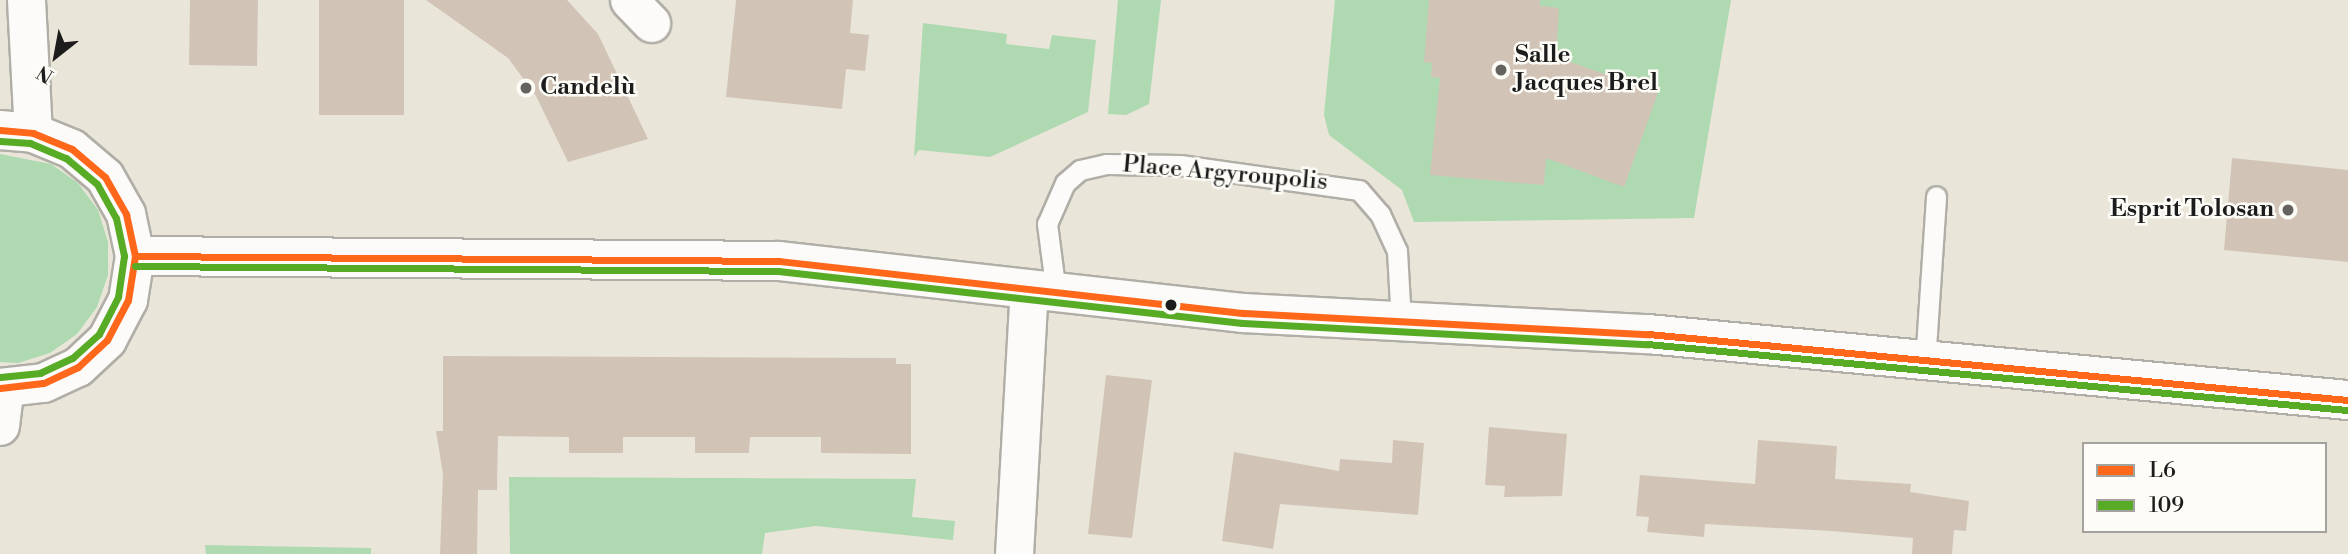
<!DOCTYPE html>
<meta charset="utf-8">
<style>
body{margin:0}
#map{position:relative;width:2348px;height:554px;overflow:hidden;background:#e9e6d9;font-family:"Libre Bodoni",serif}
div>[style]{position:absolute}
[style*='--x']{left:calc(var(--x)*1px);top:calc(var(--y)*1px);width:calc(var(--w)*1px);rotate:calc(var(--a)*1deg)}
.green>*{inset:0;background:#aed9b1}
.building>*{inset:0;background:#d1c4b7}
.roads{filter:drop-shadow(2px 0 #b0aea6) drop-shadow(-2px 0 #b0aea6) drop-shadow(0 2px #b0aea6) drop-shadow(0 -2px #b0aea6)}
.service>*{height:19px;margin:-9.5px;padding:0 9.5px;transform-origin:9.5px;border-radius:9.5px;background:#fcfbf9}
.minor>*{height:37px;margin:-18.5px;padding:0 18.5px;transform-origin:18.5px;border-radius:18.5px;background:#fcfbf9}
.tertiary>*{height:38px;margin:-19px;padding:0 19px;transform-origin:19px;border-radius:19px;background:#fcfbf9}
.bus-1>*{height:7px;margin:-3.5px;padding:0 3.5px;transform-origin:3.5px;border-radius:3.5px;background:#ff671b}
.bus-2>*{height:7px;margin:-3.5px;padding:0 3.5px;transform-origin:3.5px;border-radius:3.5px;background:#58ac25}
.dots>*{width:19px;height:19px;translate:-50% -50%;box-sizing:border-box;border:4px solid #fdfcf7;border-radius:50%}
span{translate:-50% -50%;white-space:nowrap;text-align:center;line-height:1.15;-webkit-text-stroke:5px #fdfcf7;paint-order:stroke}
.poi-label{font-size:24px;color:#1c1c1c;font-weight:700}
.left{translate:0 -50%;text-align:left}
.right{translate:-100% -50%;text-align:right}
.street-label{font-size:24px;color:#1c1c1c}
.legend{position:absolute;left:2082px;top:442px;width:245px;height:91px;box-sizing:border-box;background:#fdfcf7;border:2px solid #a3a29f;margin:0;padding:9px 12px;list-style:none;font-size:21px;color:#1c1c1c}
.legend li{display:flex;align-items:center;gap:14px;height:35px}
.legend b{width:35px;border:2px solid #a3a29f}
.north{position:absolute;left:21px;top:21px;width:70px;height:70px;-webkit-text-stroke:5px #fdfcf7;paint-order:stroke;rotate:211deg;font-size:19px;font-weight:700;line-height:28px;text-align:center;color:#1c1c1c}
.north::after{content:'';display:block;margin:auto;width:24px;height:32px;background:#1c1c1c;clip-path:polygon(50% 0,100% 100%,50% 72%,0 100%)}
</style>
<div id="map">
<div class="green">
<i style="clip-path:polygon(1118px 0,1161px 0,1149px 104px,1126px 115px,1108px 114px)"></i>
<i style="clip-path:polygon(1335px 0,1731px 0,1694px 218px,1414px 222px,1402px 190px,1329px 135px,1324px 115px)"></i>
<i style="clip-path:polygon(923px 23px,1007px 34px,1006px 44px,1049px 49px,1052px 35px,1096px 40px,1088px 112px,990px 157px,919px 150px,914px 157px)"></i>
<i style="clip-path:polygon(0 154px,51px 164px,78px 183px,98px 210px,108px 242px,108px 275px,97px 307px,77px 334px,50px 353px,18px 363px,0 362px)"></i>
<i style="clip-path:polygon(509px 477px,916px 479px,912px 517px,955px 521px,953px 540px,816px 526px,765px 533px,762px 554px,510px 554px)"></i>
<i style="clip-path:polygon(205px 545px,371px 548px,371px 554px,206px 554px)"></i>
</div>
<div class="building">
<i style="clip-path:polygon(190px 0,258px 0,257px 66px,189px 65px)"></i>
<i style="clip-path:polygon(319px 0,404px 0,404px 115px,319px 115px)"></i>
<i style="clip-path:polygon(426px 0,567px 0,598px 34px,648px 139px,568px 162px,536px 96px,508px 58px)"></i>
<i style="clip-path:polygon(736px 0,853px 0,850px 33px,869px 35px,865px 71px,846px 69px,842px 109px,726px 97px)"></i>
<i style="clip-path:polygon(1429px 0,1540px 0,1540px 6px,1559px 8px,1556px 57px,1658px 93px,1624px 187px,1546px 158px,1544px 185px,1430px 175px,1440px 78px,1431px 77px,1432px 63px,1424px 62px)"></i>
<i style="clip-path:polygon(2232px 158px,2348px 170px,2348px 262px,2224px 250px)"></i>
<i style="clip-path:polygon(443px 356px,896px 358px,896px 364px,911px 364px,911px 454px,821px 453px,821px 437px,750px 437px,749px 453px,695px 453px,695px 437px,623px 437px,623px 453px,569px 453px,569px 437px,498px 436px,497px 490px,478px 490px,477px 554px,440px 554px,443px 474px,436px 431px,443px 431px)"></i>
<i style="clip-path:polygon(1106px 375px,1152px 380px,1132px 538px,1088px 534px)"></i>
<i style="clip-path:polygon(1489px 427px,1567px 434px,1562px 496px,1504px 497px,1505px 486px,1485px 485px)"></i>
<i style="clip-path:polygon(1393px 440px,1424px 443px,1418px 515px,1280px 504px,1273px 549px,1222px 541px,1234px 452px,1339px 471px,1340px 459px,1392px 463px)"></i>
<i style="clip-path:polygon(1758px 440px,1837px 446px,1835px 479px,1911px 484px,1910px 492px,1969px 501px,1966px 531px,1954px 530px,1952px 554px,1912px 554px,1913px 538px,1831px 531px,1705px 524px,1704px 537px,1647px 532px,1649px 517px,1636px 516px,1640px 475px,1755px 484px)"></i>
</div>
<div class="roads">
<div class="service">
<i style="--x:1056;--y:293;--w:70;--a:-97.4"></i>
<i style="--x:1047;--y:224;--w:45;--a:-66.3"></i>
<i style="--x:1065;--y:183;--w:20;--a:-41"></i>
<i style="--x:1080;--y:170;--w:27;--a:-13"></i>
<i style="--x:1106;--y:164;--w:74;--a:0.8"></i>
<i style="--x:1180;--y:165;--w:181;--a:8"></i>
<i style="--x:1359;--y:190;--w:32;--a:49"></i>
<i style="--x:1380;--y:214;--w:41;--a:65.3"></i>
<i style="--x:1397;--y:251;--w:72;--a:86.8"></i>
<i style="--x:1925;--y:363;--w:167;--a:-86.2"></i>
</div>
<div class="minor">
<i style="--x:26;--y:0;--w:133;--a:87"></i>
<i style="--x:629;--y:0;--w:32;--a:46"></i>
<i style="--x:1014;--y:554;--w:265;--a:-86.8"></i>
</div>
<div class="tertiary">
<i style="--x:0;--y:130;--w:33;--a:5"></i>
<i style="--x:33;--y:133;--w:42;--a:22.3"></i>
<i style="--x:72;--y:149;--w:43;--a:40.3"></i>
<i style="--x:105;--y:177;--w:43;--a:60.4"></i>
<i style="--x:126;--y:214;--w:43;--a:77.9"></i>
<i style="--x:135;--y:256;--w:45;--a:99"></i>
<i style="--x:128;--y:300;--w:45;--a:117.7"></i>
<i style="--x:107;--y:340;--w:40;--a:137"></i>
<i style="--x:78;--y:367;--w:38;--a:155"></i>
<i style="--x:43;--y:383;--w:43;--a:173.4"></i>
<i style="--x:135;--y:256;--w:644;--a:0.44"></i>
<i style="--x:779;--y:261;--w:467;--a:6.4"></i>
<i style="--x:1243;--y:313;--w:406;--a:3"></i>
<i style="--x:1648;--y:334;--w:703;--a:5.39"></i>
<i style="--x:0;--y:426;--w:38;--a:-83"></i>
</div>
</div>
<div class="bus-1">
<i style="--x:0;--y:130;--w:33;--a:5"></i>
<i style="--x:33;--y:133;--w:42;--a:22.3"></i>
<i style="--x:72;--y:149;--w:43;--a:40.3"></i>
<i style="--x:105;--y:177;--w:43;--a:60.4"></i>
<i style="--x:126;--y:214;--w:43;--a:77.9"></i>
<i style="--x:135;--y:256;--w:45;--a:99"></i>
<i style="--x:128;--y:300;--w:45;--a:117.7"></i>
<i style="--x:107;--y:340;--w:40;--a:137"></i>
<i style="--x:78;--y:367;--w:38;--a:155"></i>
<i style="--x:43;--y:383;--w:43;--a:173.4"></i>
<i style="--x:135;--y:256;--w:644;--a:0.44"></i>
<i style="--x:779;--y:261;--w:467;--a:6.4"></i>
<i style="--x:1243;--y:313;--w:406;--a:3"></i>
<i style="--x:1648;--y:334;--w:703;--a:5.39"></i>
</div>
<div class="bus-2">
<i style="--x:0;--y:141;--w:30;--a:4"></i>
<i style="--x:30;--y:143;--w:39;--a:23"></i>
<i style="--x:66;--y:158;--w:40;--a:40"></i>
<i style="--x:97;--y:184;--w:39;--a:61"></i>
<i style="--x:116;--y:218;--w:39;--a:78"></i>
<i style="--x:124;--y:256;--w:41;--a:98.3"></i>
<i style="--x:118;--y:297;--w:42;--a:117.2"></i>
<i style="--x:99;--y:334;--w:36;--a:138"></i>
<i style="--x:72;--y:358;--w:35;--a:155"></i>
<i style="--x:40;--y:373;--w:40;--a:174.3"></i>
<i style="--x:135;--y:266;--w:643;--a:0.45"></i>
<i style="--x:778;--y:271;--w:467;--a:6.4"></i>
<i style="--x:1242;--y:323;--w:406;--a:3"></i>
<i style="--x:1647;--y:344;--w:703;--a:5.39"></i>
</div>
<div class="dots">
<i style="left:1501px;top:70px;background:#64635e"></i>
<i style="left:526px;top:88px;background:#64635e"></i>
<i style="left:2288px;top:210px;background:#64635e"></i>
<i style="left:1171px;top:305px;background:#1c1c1c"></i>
</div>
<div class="poi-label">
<span class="left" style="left:1515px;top:70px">Salle<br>Jacques Brel</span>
<span class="left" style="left:540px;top:88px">Candelù</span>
<span class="right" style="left:2274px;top:210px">Esprit Tolosan</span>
</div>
<div class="street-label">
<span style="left:1225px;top:174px;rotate:5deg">Place Argyroupolis</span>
</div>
<ul class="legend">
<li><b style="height:9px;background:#ff671b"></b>L6</li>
<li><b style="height:9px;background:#58ac25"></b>109</li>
</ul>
<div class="north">N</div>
</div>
